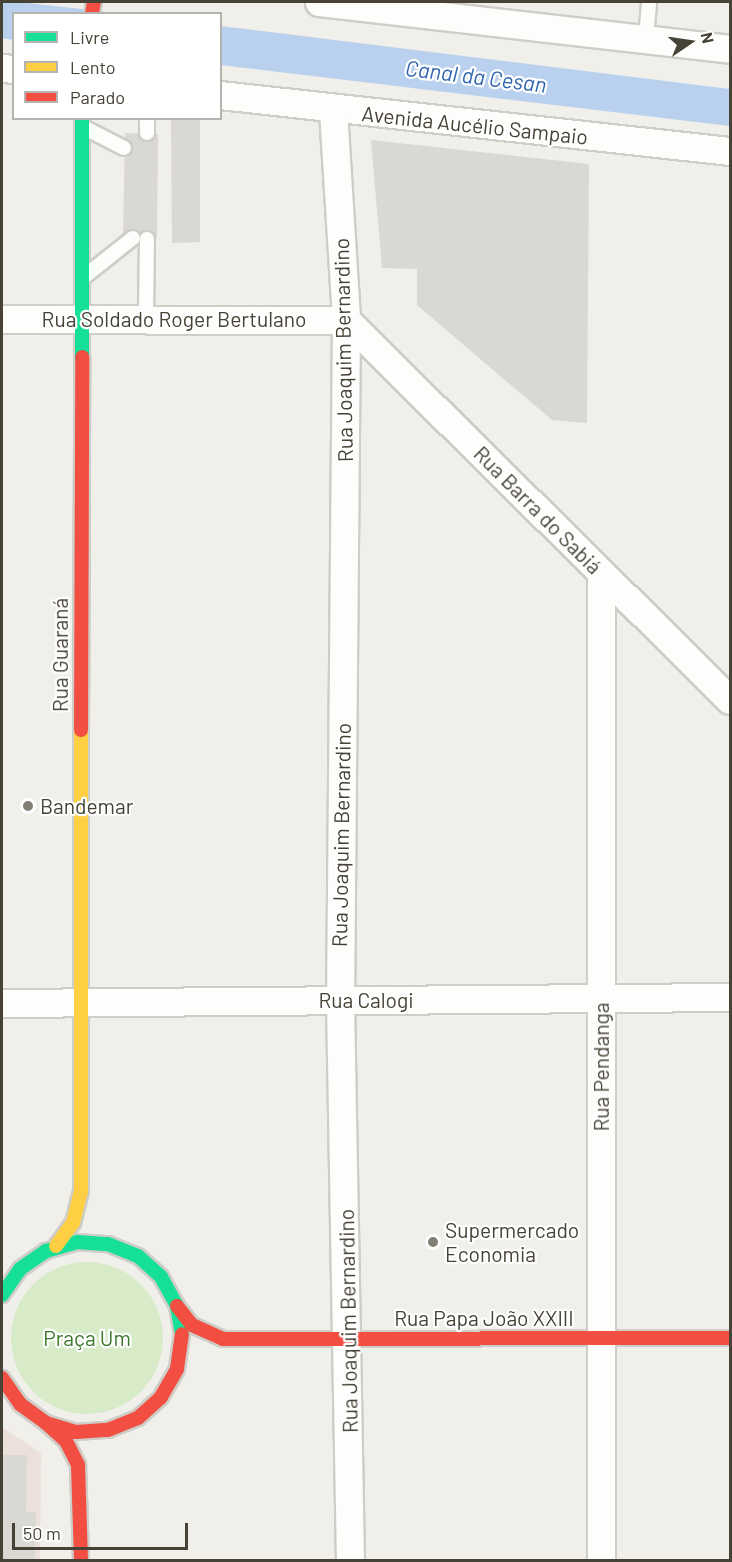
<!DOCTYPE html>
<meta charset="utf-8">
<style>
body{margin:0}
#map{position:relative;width:732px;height:1562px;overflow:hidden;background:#f0efe9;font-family:Barlow,sans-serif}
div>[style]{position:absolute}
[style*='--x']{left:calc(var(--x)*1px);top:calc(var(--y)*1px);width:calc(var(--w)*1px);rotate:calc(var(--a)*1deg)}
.medical>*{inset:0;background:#ebe0da}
.green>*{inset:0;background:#d8ebc9}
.round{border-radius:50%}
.water>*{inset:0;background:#b9d1ee}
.building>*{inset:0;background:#dad8d2}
.roads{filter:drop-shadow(2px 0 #cecdc7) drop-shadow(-2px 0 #cecdc7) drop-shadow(0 2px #cecdc7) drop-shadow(0 -2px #cecdc7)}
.lane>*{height:14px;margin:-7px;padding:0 7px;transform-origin:7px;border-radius:7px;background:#fdfdfc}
.street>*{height:27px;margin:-13.5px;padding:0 13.5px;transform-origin:13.5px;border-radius:13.5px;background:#fdfdfc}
.fast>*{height:14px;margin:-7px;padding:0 7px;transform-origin:7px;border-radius:7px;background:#16e098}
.slow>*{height:14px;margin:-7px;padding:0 7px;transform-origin:7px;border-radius:7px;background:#ffcf43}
.jam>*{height:14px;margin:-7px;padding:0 7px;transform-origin:7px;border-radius:7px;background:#f24e42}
.dots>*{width:16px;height:16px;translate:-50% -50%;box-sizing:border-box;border:3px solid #fff;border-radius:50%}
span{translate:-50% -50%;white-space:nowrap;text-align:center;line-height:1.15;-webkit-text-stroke:4.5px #fff;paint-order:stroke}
.street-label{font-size:21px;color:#464235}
.poi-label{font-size:21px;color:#464235}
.left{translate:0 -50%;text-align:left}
.park-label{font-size:21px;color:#3a7729}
.water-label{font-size:22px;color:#2f65b1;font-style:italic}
.frame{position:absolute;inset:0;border:3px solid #464235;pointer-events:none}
.legend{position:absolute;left:12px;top:12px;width:210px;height:108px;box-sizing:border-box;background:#fff;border:2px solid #b5b3ae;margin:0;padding:8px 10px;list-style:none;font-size:18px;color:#464235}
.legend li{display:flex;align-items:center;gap:12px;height:30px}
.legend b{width:30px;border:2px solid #b5b3ae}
.north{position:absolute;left:660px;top:12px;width:60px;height:60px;-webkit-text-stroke:4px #fff;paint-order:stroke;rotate:77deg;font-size:16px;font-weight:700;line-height:24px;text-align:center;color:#464235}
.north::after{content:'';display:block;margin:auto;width:21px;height:27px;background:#464235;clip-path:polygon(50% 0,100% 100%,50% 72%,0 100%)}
.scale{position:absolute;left:12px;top:1523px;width:176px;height:27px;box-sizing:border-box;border:3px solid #464235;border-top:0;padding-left:8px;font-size:18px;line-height:21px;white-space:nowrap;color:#464235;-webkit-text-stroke:4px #fff;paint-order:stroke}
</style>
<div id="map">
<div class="medical">
<i style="clip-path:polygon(2px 1427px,41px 1453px,40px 1560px,2px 1560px)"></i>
</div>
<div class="green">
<i class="round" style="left:11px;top:1262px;width:152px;height:152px"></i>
</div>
<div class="water">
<i style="clip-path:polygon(2px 2px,19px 2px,117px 13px,14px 14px,13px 40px,2px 38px)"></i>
<i style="clip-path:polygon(221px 26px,730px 89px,730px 126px,221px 65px)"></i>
</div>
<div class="building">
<i style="clip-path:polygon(171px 120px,200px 120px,200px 242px,172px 243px)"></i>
<i style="clip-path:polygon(125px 133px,158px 134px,157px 238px,123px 238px)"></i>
<i style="clip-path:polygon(371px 140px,589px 164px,587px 423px,552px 420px,417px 305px,417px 269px,382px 268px)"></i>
<i style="clip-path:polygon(2px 1455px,27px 1455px,26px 1512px,36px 1512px,35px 1560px,2px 1560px)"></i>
</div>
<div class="roads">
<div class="lane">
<i style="--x:646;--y:38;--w:36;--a:-85"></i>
<i style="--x:147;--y:118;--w:15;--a:90"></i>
<i style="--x:83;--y:127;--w:46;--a:27.1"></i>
<i style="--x:85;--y:276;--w:61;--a:-38.4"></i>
<i style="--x:146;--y:317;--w:78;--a:-89.3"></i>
</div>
<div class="street">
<i style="--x:319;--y:2;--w:414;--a:6.5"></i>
<i style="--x:2;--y:68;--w:12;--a:5"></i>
<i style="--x:220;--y:95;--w:513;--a:6.27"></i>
<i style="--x:333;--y:111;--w:209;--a:86.4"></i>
<i style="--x:346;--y:320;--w:681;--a:90.5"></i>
<i style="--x:340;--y:1001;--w:559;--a:88.98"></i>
<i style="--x:2;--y:319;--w:344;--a:0.2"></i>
<i style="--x:346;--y:320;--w:540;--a:44.7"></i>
<i style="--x:2;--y:1003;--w:728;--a:-0.47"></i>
<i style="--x:601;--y:1560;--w:987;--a:-90"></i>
</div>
<div class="fast">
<i style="--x:82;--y:357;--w:239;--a:-90"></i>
<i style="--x:2;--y:1295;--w:32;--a:-55"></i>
<i style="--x:20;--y:1269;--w:32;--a:-35"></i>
<i style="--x:46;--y:1251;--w:32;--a:-16"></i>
<i style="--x:77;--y:1242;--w:31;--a:4"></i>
<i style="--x:108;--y:1244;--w:32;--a:22"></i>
<i style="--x:138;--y:1256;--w:31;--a:42"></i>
<i style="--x:161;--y:1277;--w:33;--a:61"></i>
<i style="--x:177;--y:1306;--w:28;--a:80"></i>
</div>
<div class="slow">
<i style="--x:56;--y:1246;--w:29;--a:-54"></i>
<i style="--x:73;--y:1223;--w:33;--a:-76"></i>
<i style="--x:81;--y:1191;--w:461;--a:-90"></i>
</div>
<div class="jam">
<i style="--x:92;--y:14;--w:12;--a:-81"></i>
<i style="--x:81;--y:730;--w:373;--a:-89.8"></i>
<i style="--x:177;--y:1306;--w:24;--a:52"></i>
<i style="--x:192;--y:1325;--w:34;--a:24"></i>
<i style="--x:223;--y:1339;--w:507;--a:-0.11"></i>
<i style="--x:2;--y:1378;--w:32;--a:55"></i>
<i style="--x:20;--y:1404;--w:32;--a:36"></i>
<i style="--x:46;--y:1423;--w:31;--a:17"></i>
<i style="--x:76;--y:1432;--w:32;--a:-4"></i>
<i style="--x:108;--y:1430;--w:32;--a:-22"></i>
<i style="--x:138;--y:1418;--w:31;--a:-42"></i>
<i style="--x:161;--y:1397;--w:32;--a:-60"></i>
<i style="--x:177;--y:1369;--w:35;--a:-82"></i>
<i style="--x:46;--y:1423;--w:27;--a:42"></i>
<i style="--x:66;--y:1441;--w:27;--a:63"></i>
<i style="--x:78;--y:1465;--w:95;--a:88.2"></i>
</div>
</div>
<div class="dots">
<i style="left:28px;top:806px;background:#827f74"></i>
<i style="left:433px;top:1242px;background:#827f74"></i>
</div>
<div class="street-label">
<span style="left:475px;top:125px;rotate:6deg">Avenida Aucélio Sampaio</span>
<span style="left:174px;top:319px">Rua Soldado Roger Bertulano</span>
<span style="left:343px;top:350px;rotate:-91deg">Rua Joaquim Bernardino</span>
<span style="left:538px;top:510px;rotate:45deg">Rua Barra do Sabiá</span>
<span style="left:60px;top:655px;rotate:-90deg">Rua Guaraná</span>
<span style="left:341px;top:835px;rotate:-89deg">Rua Joaquim Bernardino</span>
<span style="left:366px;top:1000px">Rua Calogi</span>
<span style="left:601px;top:1067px;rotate:-90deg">Rua Pendanga</span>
<span style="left:484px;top:1318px">Rua Papa João XXIII</span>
<span style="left:348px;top:1321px;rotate:-91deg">Rua Joaquim Bernardino</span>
</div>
<div class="poi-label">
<span class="left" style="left:40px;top:806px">Bandemar</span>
<span class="left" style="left:445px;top:1242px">Supermercado<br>Economia</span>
</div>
<div class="park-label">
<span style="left:87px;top:1338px">Praça Um</span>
</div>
<div class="water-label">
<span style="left:476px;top:76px;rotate:7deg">Canal da Cesan</span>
</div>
<div class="frame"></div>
<ul class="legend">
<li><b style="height:8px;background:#16e098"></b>Livre</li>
<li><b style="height:8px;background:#ffcf43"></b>Lento</li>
<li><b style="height:8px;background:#f24e42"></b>Parado</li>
</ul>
<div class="north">N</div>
<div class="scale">50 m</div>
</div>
